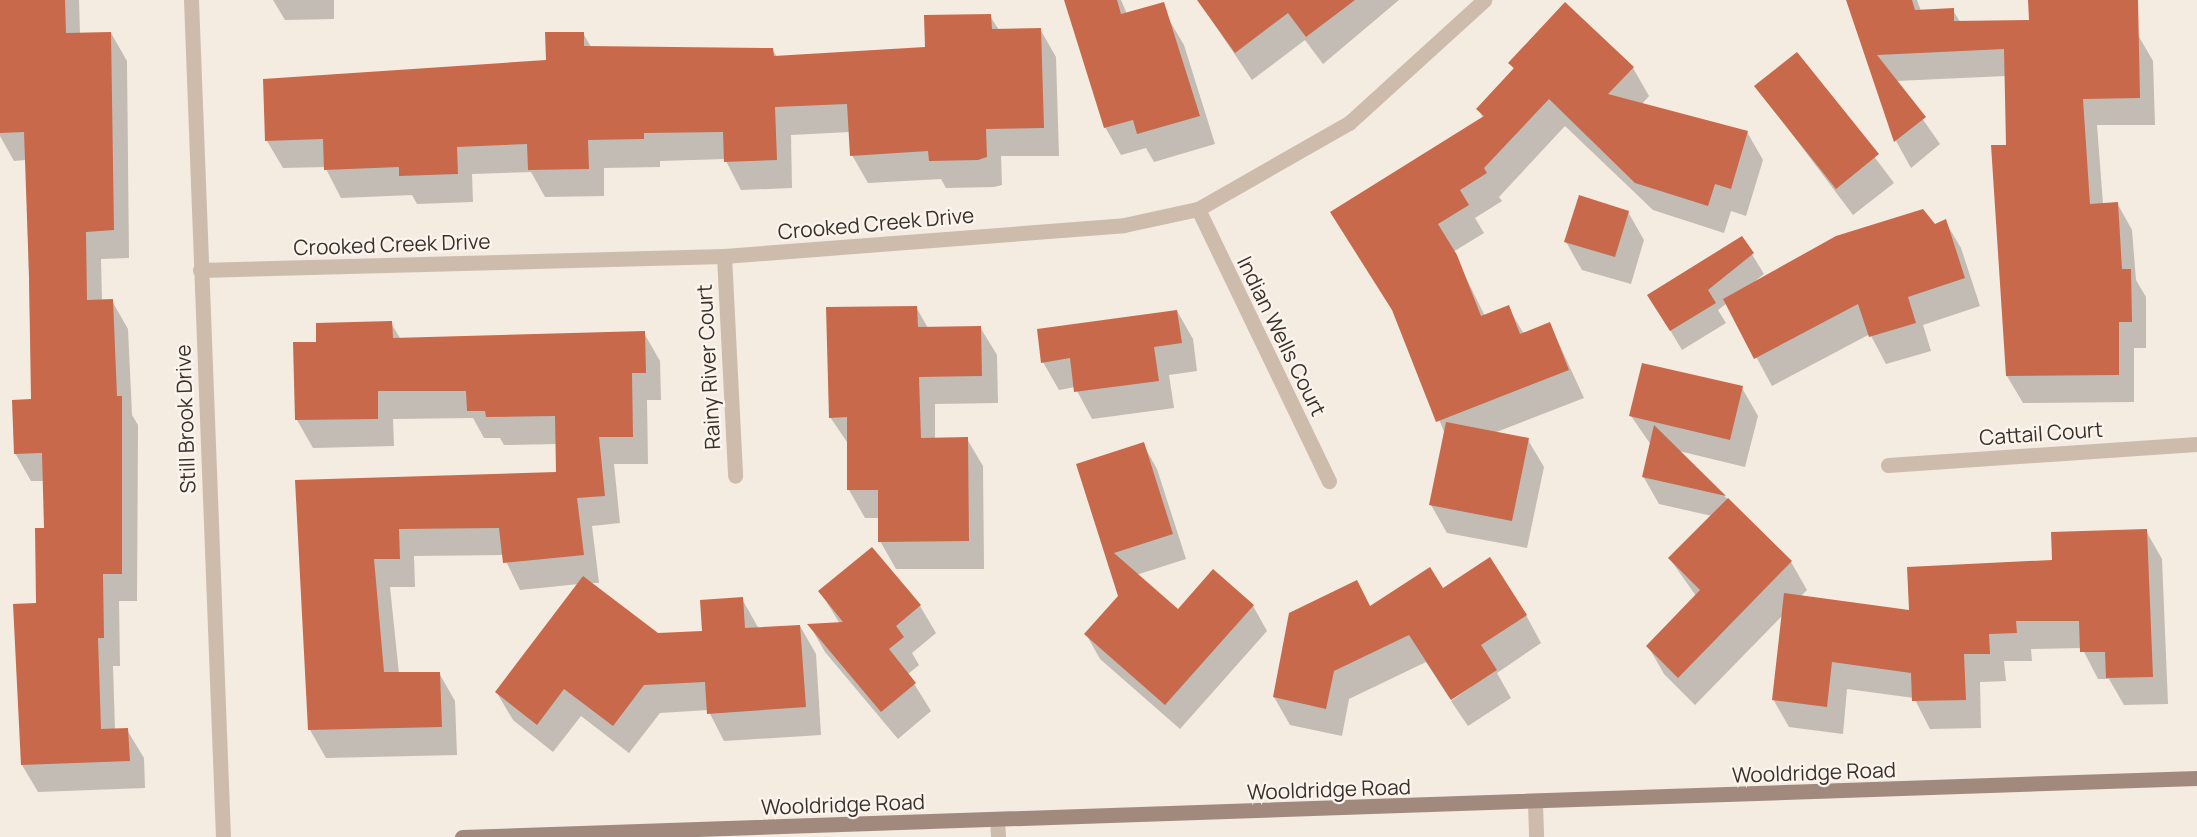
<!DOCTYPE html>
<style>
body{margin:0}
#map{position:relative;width:2197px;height:837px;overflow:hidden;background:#f4ebe1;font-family:Manrope,sans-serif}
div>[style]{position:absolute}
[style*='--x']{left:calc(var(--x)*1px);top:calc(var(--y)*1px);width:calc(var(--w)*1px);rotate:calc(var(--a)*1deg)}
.shadow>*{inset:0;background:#0003}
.building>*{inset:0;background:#c8694b}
.lane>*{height:15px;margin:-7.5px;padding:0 7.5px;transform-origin:7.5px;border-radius:7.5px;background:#cdbbac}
.street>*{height:15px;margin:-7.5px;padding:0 7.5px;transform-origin:7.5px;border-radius:7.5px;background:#cdbbac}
.secondary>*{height:15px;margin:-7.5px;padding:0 7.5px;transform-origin:7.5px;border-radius:7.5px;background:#a18a7d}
span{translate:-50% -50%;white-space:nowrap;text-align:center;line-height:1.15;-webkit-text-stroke:4.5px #fbf5ee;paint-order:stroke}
.street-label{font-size:21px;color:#3b302b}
</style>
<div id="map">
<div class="shadow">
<i style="clip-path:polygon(0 0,79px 0,80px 34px,111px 33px,127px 61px,129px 258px,101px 259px,102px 301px,112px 301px,128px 329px,132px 415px,138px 425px,137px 601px,119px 601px,120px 666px,113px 666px,115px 730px,127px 730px,144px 758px,145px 788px,38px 792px,22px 765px,46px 530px,44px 481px,31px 481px,15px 453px,32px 401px,26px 160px,14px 161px,0 136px)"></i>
<i style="clip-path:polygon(273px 0,334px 0,334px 19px,285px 20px)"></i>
<i style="clip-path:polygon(1066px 0,1121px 0,1127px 14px,1168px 18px,1184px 45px,1215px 144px,1154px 162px,1146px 148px,1121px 155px,1105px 127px)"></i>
<i style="clip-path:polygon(1198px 0,1399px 0,1323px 64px,1305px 40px,1252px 80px)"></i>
<i style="clip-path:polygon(1848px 0,1917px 0,1921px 11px,1953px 10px,1960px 22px,2031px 21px,2030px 0,2135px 0,2138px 35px,2153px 61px,2155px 125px,2097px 125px,2103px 204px,2117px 203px,2132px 230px,2136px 280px,2146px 297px,2146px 348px,2134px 348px,2134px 402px,2023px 403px,2007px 376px,2006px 76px,1896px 81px,1940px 144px,1911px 168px,1896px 141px)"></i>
<i style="clip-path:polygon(990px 16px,999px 30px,1040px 29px,1056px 57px,1059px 156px,1001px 156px,1002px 185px,994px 187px,946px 188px,941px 179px,868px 183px,852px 155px,850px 132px,791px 135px,792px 188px,741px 190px,725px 159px,660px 161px,660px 167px,604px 168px,604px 196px,545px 197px,531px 172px,472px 174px,473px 202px,417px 204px,412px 195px,341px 198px,325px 167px,283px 168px,267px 141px,547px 61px,583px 33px,591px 47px,772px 49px,777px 57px,926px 48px)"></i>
<i style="clip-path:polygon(1797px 54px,1894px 183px,1853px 215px,1756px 86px)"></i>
<i style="clip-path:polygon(1510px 63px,1633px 68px,1649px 96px,1641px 105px,1747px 132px,1763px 160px,1746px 216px,1731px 211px,1724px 233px,1653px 210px,1565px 126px,1499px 197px,1502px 201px,1475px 218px,1484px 233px,1453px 252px,1485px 316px,1508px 307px,1524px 334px,1550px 324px,1584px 398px,1494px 433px,1528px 440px,1544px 467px,1527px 548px,1447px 533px,1431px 505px,1445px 434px,1396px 315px,1483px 118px,1478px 109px,1514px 70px)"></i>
<i style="clip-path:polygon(1628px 212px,1644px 240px,1631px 284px,1582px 270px,1566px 242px)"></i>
<i style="clip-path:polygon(1945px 221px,1961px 248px,1980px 306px,1923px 325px,1931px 351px,1886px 364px,1870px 334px,1772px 386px,1727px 303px,1718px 310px,1726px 323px,1682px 350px,1661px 315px,1742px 238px,1764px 274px,1754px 282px)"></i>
<i style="clip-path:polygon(916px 307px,928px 328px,980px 327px,997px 355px,998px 403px,935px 404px,935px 439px,967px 439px,983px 466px,984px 569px,896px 569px,880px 541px,879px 518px,865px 518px,849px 490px,849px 445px,830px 417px)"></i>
<i style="clip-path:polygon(1177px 311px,1193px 339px,1197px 371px,1169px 375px,1174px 408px,1092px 419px,1075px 387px,1059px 390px,1043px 362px)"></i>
<i style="clip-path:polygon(391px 323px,401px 340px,644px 333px,660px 361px,661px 400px,647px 400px,648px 464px,614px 464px,620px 523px,592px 526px,599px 583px,590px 583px,657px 635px,703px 633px,742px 599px,759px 629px,800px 626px,816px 654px,821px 735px,724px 741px,708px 710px,660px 713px,629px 753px,581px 716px,553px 752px,513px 720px,497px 693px,579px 584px,520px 590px,503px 555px,414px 556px,415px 587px,390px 587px,399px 674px,439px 673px,455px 701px,457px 755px,326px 758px,310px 730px,296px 481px,558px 473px,557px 444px,504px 445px,500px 438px,484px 438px,473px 418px,393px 419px,394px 446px,313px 448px,297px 420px,318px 343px)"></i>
<i style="clip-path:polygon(1742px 388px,1758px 416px,1745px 467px,1679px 451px,1791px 562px,1807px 590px,1800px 597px,1911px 612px,2146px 531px,2162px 559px,2168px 704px,2124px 705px,2109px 679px,2098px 679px,2082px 648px,2031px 649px,2032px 661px,2004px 661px,2006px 681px,1980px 682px,1981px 728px,1930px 729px,1914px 698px,1847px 689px,1843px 734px,1789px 727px,1773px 699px,1783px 615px,1695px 705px,1664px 674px,1648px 646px,1696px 596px,1670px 559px,1712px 516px,1659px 504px,1643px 476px,1651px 445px,1631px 416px)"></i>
<i style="clip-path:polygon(1143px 444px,1157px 469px,1186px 559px,1136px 575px,1178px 612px,1253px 606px,1267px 631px,1180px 729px,1100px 659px,1086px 634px,1120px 596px,1078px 465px)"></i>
<i style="clip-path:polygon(1356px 582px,1371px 608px,1443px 590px,1526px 615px,1541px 643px,1497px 673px,1511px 698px,1468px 726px,1451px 701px,1497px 668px,1450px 699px,1426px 662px,1349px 699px,1342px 736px,1290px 725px,1274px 697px)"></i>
<i style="clip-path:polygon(820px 591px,920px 606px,936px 633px,912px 653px,919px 665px,908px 674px,931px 711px,898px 739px,825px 652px,810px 626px,840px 624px)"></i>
</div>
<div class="building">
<i style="clip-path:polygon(0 0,65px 0,66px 33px,111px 32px,114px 230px,86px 232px,87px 300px,113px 299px,117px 396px,122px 396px,122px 574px,103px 574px,104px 638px,98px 638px,101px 729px,128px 728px,130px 761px,21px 765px,13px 604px,36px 603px,35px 528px,44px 528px,42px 453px,14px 454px,12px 400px,31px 399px,29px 275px,24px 132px,0 133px)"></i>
<i style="clip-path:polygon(1064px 0,1117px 0,1121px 14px,1164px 2px,1200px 116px,1137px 134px,1133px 120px,1104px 128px)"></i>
<i style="clip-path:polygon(1197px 0,1355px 0,1306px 37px,1288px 13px,1235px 53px)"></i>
<i style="clip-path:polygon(1846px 0,1912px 0,1915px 10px,1954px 8px,1954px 21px,2029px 20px,2028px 0,2138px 0,2140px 98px,2083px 99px,2090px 204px,2118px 202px,2122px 269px,2131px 269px,2132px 322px,2119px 322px,2119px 375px,2006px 376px,1991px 145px,2006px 145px,2004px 49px,1877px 55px,1926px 117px,1894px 142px)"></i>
<i style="clip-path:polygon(1565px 2px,1634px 67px,1608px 94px,1748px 131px,1731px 189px,1715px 184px,1708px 206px,1635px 183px,1549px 99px,1484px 168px,1487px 173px,1460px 190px,1469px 205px,1438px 224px,1457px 255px,1481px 316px,1509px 305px,1520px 334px,1550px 322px,1569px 370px,1436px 422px,1392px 310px,1330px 212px,1484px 116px,1476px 109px,1514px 68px,1508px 63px)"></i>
<i style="clip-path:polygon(991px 14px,992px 29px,1041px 28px,1044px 128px,986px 129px,987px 157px,978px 160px,929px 161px,928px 151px,850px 156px,847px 104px,775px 107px,777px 160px,724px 162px,723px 132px,644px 133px,644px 139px,588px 140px,589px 169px,528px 170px,527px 144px,457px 147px,458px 174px,399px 176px,399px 167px,324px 170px,323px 139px,265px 141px,263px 79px,546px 60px,545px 32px,584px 32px,584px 46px,773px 48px,774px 56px,925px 47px,924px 15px)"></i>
<i style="clip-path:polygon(1797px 52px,1879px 154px,1836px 189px,1754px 86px)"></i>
<i style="clip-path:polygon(1579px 195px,1629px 211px,1615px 257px,1564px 242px)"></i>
<i style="clip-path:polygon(1923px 209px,1935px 224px,1946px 219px,1965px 278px,1908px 297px,1916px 323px,1869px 337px,1858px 304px,1754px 359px,1723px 299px,1836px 236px)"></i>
<i style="clip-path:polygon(1742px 236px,1754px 253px,1708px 290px,1716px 303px,1670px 331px,1647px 295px)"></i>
<i style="clip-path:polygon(917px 306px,918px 327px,981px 326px,982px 376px,919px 377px,921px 438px,968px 437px,969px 541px,878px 542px,878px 490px,847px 490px,847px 417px,829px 418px,826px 307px)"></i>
<i style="clip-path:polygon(1177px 310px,1182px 343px,1154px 347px,1159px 381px,1074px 392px,1070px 358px,1041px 363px,1037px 329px)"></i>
<i style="clip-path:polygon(392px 321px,393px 338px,645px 331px,646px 373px,632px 373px,633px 437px,599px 437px,605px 496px,577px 498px,584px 555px,503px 563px,499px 528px,399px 529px,400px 559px,374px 559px,384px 672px,440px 672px,442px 727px,308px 730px,295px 480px,556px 472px,555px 416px,486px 417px,485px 411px,467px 411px,466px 391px,378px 391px,378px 419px,295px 420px,293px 342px,316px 342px,316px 323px)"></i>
<i style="clip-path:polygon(1642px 363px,1743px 386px,1730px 440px,1629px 416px)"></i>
<i style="clip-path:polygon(1446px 422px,1529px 438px,1512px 521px,1429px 505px)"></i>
<i style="clip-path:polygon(1654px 425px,1726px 496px,1642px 477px)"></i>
<i style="clip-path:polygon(1144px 442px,1173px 534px,1114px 553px,1178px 609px,1213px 569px,1254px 605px,1165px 705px,1084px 634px,1118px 596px,1076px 464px)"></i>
<i style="clip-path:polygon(1728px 498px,1792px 561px,1678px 678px,1646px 646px,1700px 590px,1668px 558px)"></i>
<i style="clip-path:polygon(2147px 529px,2153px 677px,2106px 678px,2105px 652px,2080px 652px,2079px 621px,2016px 621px,2017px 633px,1989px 634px,1990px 654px,1964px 654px,1966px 700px,1912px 701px,1911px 673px,1832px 662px,1827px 707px,1772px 700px,1784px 593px,1909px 610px,1907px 567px,2052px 560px,2051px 532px)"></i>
<i style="clip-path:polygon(872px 547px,921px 605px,896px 626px,904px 637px,889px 649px,916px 683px,881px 712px,807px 624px,843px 622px,818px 591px)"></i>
<i style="clip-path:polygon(1490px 557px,1527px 615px,1481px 645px,1497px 670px,1451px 700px,1409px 635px,1334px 671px,1326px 709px,1273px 697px,1289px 613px,1357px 580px,1370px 606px,1430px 567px,1443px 588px)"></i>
<i style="clip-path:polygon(583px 576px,658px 633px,702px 631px,700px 600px,743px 597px,745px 628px,800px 625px,806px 707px,707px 714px,705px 682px,644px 685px,613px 726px,564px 689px,537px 725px,495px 692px)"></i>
</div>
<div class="lane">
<i style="--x:997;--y:821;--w:16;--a:86"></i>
</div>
<div class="street">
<i style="--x:191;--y:0;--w:838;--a:87.81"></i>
<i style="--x:1198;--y:209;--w:302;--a:64.3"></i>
<i style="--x:724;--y:256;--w:220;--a:87.1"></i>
<i style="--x:200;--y:270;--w:524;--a:-1.53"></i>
<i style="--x:724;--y:256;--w:401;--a:-4.4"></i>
<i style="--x:1124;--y:225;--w:76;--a:-12.2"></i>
<i style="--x:1198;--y:209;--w:174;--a:-29.7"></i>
<i style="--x:1349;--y:123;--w:183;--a:-42.3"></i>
<i style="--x:1888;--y:465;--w:310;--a:-3.9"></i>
<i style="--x:1535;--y:804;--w:33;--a:88"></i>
</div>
<div class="secondary">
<i style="--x:462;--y:837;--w:1736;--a:-1.95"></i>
</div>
<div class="street-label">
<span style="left:876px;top:223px;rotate:-5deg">Crooked Creek Drive</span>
<span style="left:392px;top:244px;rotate:-2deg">Crooked Creek Drive</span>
<span style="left:1282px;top:336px;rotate:64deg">Indian Wells Court</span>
<span style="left:708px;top:367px;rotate:-93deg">Rainy River Court</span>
<span style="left:185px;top:419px;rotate:-92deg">Still Brook Drive</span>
<span style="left:2041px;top:433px;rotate:-4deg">Cattail Court</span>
<span style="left:1814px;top:772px;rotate:-2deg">Wooldridge Road</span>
<span style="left:1329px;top:789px;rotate:-2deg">Wooldridge Road</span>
<span style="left:843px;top:804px;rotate:-2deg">Wooldridge Road</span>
</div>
</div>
